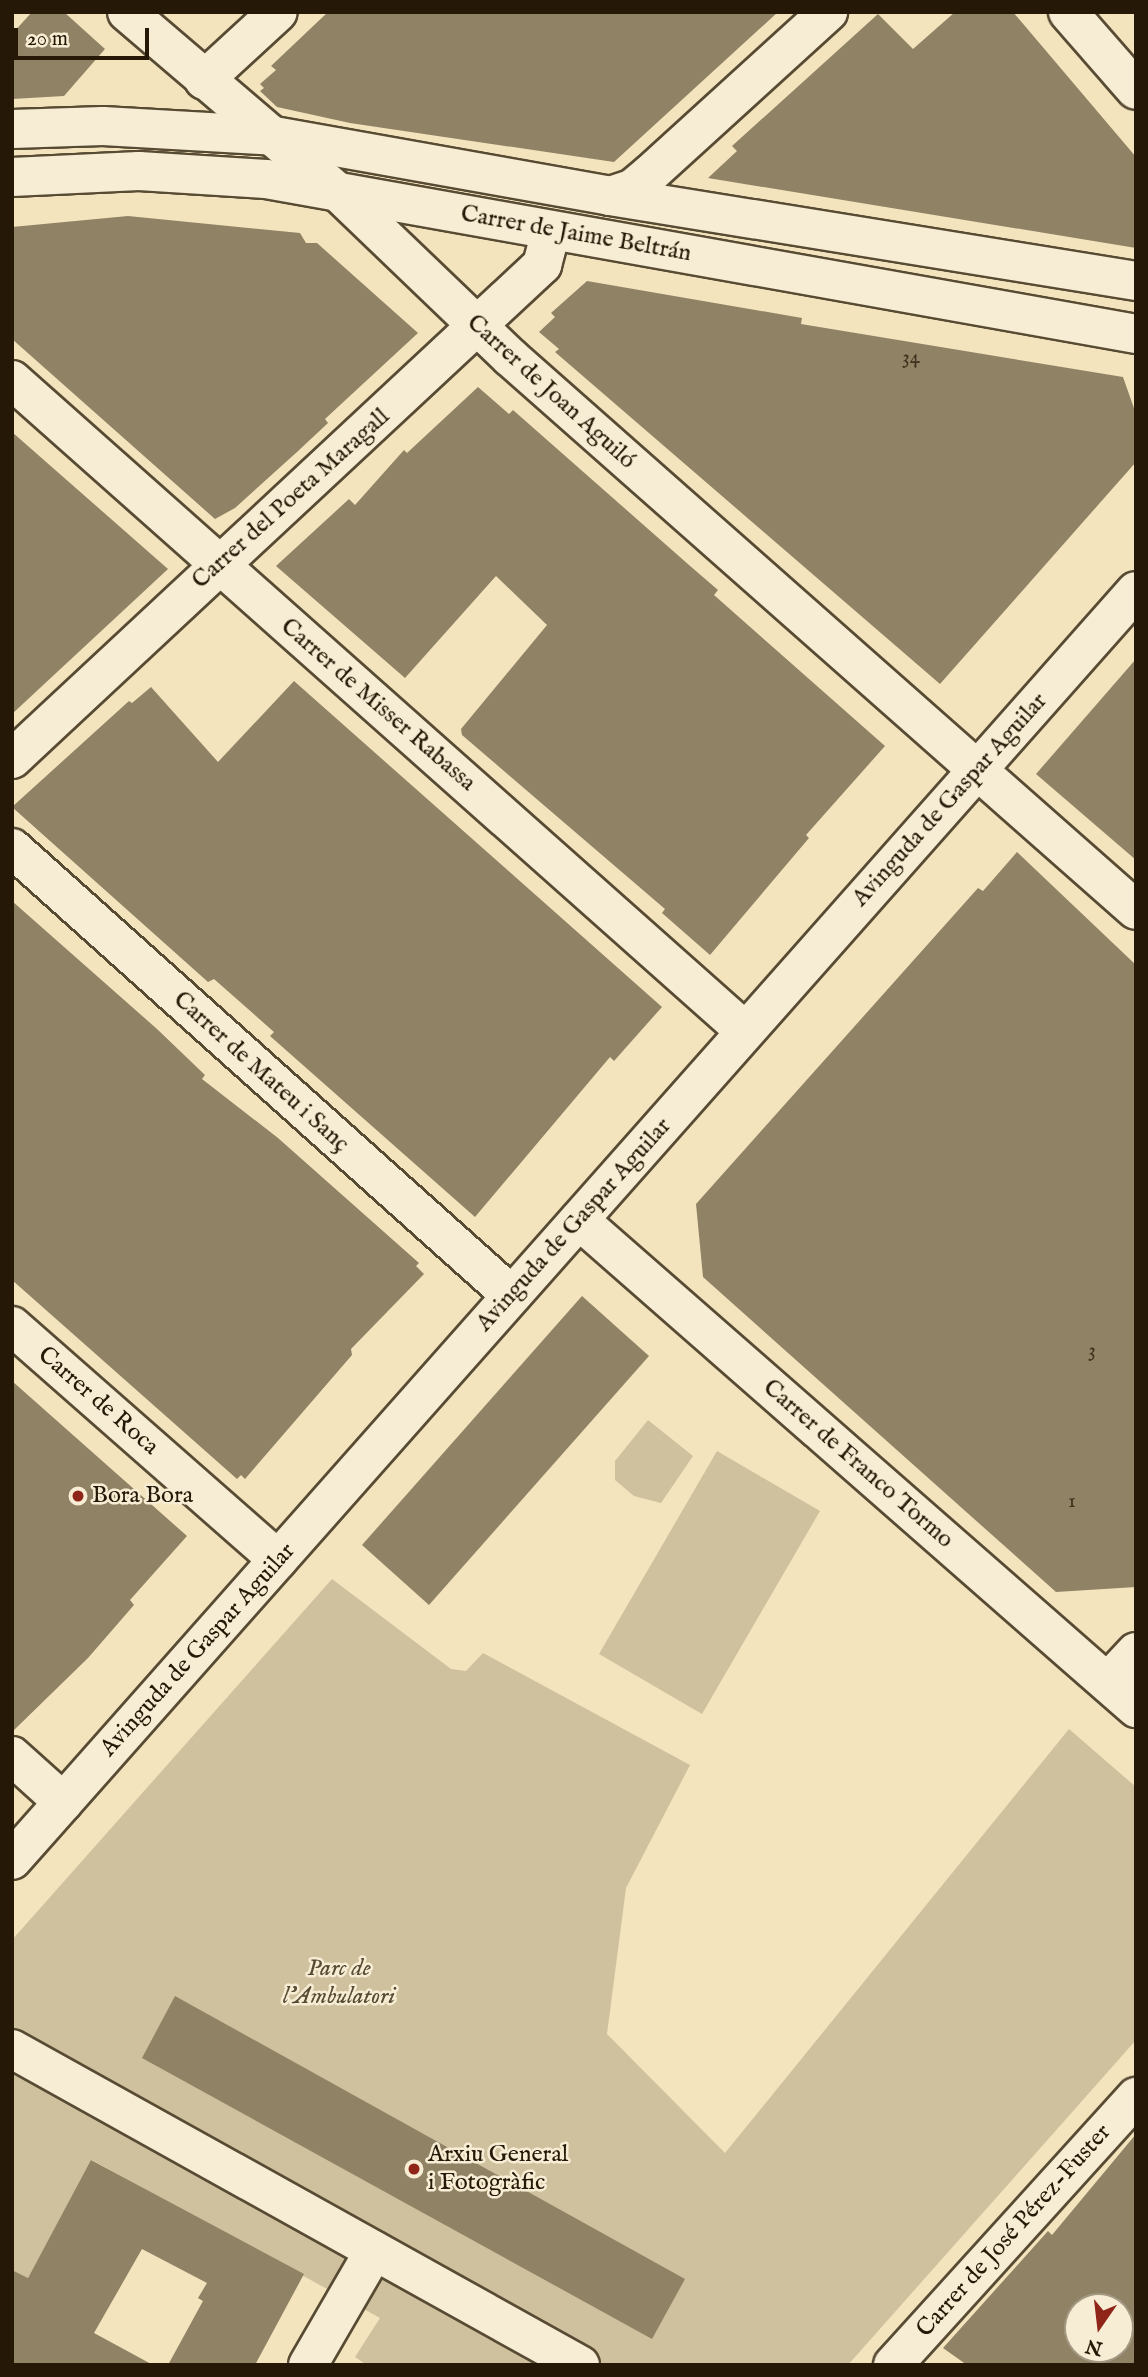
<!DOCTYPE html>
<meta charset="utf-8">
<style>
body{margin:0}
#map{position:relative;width:1148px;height:2377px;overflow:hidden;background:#f3e4bd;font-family:"IM FELL English",serif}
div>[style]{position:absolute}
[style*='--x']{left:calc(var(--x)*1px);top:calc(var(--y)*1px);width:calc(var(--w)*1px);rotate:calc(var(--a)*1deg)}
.green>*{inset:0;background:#d0c19e}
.building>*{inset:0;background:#908265}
.roads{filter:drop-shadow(2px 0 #584b34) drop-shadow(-2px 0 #584b34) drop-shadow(0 2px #584b34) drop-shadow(0 -2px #584b34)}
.minor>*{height:38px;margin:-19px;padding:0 19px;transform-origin:19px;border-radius:19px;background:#f7edd4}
.tertiary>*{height:38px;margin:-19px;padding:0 19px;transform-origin:19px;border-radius:19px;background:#f7edd4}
.secondary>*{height:38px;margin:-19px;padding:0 19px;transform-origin:19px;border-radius:19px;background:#f7edd4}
.dots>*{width:19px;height:19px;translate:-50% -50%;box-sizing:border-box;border:4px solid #f7edd4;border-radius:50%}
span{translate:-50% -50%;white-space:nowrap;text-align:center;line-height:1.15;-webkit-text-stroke:5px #f7edd4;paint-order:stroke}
.number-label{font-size:21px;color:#40321e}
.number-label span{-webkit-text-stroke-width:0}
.street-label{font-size:24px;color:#251806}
.poi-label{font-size:24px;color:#251806}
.left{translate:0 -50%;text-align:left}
.park-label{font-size:24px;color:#584b34;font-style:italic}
.frame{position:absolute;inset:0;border:14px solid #251806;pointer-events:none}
.north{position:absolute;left:1064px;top:2293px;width:70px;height:70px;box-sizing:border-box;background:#f7edd4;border:2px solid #a39882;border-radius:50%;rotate:194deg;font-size:19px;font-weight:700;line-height:28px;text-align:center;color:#251806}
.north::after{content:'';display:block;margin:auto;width:24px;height:32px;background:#8f2418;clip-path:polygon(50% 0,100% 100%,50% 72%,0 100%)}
.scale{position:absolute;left:14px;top:28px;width:135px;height:32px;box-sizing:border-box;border:4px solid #251806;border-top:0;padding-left:9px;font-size:21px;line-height:24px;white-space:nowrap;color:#251806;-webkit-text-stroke:5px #f7edd4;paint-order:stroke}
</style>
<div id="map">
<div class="green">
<i style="clip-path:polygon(648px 1420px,693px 1456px,661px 1503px,634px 1496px,615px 1480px,615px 1461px)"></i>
<i style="clip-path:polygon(717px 1451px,820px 1511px,702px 1714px,599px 1654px)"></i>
<i style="clip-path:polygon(332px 1579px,451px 1669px,466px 1671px,483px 1653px,690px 1765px,626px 1888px,607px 2034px,725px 2153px,1069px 1729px,1136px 1787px,1136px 2040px,848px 2365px,367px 2365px,355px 2357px,380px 2318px,92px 2160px,28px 2278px,12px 2270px,12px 1940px)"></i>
</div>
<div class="building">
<i style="clip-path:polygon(32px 12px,64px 12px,105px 49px,64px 96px,12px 99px,12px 34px)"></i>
<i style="clip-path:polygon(328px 12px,778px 12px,614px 162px,350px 123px,277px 107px,260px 91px,264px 88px,260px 84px,276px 70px,271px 66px)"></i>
<i style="clip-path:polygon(955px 12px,1013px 12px,1136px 157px,1136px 248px,708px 178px,737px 151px,732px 146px,878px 14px,913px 49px)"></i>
<i style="clip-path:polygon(128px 216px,300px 233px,306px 243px,317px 243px,418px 333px,325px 419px,328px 423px,297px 452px,235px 508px,215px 519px,12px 339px,12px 227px)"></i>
<i style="clip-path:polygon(587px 281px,802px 318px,801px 324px,1123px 377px,1136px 414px,1136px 462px,940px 684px,555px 352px,559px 349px,539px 332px,555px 317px,551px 313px)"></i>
<i style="clip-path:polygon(478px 387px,509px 414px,513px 410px,689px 565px,718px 590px,714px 595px,885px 746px,806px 835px,809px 838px,710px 955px,662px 913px,665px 909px,462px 735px,461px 729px,547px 625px,496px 576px,405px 678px,276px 566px,349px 499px,355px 505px,404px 450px,407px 453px)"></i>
<i style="clip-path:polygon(12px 432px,168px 569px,12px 714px)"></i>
<i style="clip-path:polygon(1136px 659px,1136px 860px,1036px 774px)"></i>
<i style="clip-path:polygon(294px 681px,662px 1007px,614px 1061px,610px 1057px,475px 1217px,270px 1036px,274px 1032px,214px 979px,208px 982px,12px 807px,129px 701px,132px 703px,151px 687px,218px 762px)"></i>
<i style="clip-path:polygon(1017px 852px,1136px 965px,1136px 1587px,1056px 1592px,703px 1277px,696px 1204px,978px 888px,983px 891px)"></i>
<i style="clip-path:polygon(12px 901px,157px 1029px,205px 1075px,202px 1079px,278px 1138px,419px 1263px,416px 1266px,424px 1274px,351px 1349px,352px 1355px,245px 1479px,241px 1475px,237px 1479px,12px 1280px)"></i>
<i style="clip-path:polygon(582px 1296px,649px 1356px,429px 1605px,362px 1545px)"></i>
<i style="clip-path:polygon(12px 1381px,187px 1536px,130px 1600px,134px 1605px,88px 1658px,12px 1732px)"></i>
<i style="clip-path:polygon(175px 1996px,685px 2279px,652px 2339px,142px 2058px)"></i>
<i style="clip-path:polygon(evenodd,1136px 2134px,1136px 2365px,967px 2365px,943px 2348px,1048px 2231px,1052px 2235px,1136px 2134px,1078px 2307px,1120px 2307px,1120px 2349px,1078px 2349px,1078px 2307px)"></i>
<i style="clip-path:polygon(91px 2160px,304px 2274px,255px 2365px,168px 2365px,203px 2301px,198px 2298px,207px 2283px,142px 2249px,94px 2333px,153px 2365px,12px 2365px,12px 2270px,28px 2278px)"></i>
</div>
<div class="roads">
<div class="minor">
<i style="--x:127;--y:12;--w:279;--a:40.5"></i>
<i style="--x:339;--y:193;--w:237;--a:43.8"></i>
<i style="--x:510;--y:357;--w:835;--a:41.46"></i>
<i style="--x:1068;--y:12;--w:103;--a:48.9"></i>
<i style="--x:204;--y:80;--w:100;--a:-42.6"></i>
<i style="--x:610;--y:196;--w:23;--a:-18"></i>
<i style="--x:632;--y:189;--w:23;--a:-40"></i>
<i style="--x:650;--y:174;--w:241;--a:-42.3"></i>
<i style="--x:12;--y:380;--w:980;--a:41.61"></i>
<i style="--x:12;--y:759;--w:725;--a:-42.99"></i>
<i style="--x:542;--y:265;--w:27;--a:-75"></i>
<i style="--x:549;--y:239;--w:11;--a:-117"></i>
<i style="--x:12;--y:848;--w:670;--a:41.85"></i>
<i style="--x:579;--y:1220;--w:741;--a:41.22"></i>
<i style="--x:12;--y:1326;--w:354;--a:41.3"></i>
<i style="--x:1108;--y:1682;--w:41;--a:-47"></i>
<i style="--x:12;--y:1756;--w:69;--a:42"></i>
<i style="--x:12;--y:2049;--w:650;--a:29.09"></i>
<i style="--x:308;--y:2365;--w:132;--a:-59.9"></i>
<i style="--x:893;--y:2365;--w:362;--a:-47.8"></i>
</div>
<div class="tertiary">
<i style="--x:12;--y:129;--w:91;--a:-1.9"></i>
<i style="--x:103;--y:126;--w:171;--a:3.3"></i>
<i style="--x:274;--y:136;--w:341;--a:10.1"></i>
<i style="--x:610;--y:196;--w:533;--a:9.18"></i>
<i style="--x:12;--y:177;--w:127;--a:-2.7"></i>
<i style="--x:139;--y:171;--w:127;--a:3.6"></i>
<i style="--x:266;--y:179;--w:884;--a:10.1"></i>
</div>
<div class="secondary">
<i style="--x:12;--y:1860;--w:1695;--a:-48.47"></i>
</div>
</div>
<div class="dots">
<i style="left:78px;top:1496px;background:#8f2418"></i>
<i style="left:414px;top:2169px;background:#8f2418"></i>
</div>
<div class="number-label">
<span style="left:911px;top:358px">34</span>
<span style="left:1092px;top:1351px">3</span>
<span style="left:1072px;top:1502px">1</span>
</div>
<div class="street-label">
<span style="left:576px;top:234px;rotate:10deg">Carrer de Jaime Beltrán</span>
<span style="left:551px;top:392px;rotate:42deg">Carrer de Joan Aguiló</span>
<span style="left:291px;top:499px;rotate:-42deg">Carrer del Poeta Maragall</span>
<span style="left:378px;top:705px;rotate:41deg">Carrer de Misser Rabassa</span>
<span style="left:950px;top:800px;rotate:-48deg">Avinguda de Gaspar Aguilar</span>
<span style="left:261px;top:1072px;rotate:42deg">Carrer de Mateu i Sanç</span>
<span style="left:574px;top:1225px;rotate:-48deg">Avinguda de Gaspar Aguilar</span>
<span style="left:98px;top:1401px;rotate:41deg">Carrer de Roca</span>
<span style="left:858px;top:1464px;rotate:41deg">Carrer de Franco Tormo</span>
<span style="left:198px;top:1650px;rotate:-48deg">Avinguda de Gaspar Aguilar</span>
<span style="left:1014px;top:2231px;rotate:-48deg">Carrer de José Pérez-Fuster</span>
</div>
<div class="poi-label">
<span class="left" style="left:92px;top:1496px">Bora Bora</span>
<span class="left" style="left:428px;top:2169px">Arxiu General<br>i Fotogràfic</span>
</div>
<div class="park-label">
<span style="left:339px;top:1983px">Parc de<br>l'Ambulatori</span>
</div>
<div class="frame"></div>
<div class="north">N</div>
<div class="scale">20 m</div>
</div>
